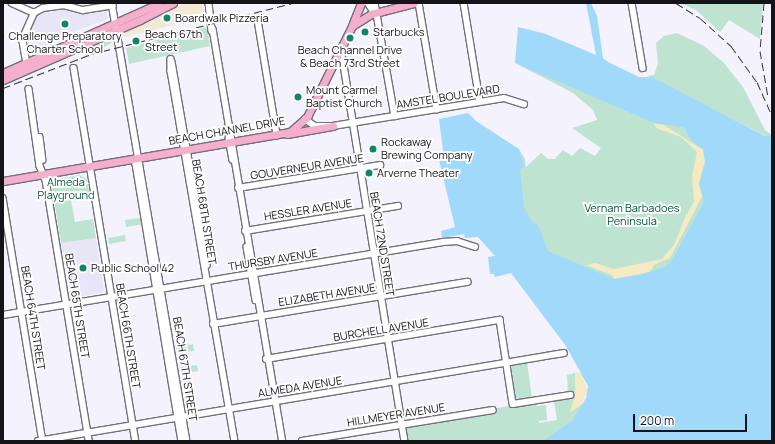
<!DOCTYPE html>
<style>
body{margin:0}
#map{position:relative;width:775px;height:444px;overflow:hidden;background:#f4f2fd;font-family:Manrope,sans-serif}
div>[style]{position:absolute}
[style*='--x']{left:calc(var(--x)*1px);top:calc(var(--y)*1px);width:calc(var(--w)*1px);rotate:calc(var(--a)*1deg)}
.commercial>*{inset:0;background:#f3e8d3}
.built>*{inset:0;background:#e8e5f7}
.green>*{inset:0;background:#bfe3d1}
.sand>*{inset:0;background:#f4eac4}
.water>*{inset:0;background:#a1d9fb}
.roads{filter:drop-shadow(1px 0 #72707a) drop-shadow(-1px 0 #72707a) drop-shadow(0 1px #72707a) drop-shadow(0 -1px #72707a)}
.minor>*{height:5.5px;margin:-2.75px;padding:0 2.75px;transform-origin:2.75px;border-radius:2.75px;background:#fff}
.major>*{height:7px;margin:-3.5px;padding:0 3.5px;transform-origin:3.5px;border-radius:3.5px;background:#f5aecc}
.rail>*{height:1px;margin-top:-0.5px;transform-origin:0;background:repeating-linear-gradient(90deg,#36353a 0 8px,transparent 0 12px)}
.dots>*{width:11px;height:11px;translate:-50% -50%;box-sizing:border-box;border:2px solid #fff;border-radius:50%}
span{translate:-50% -50%;white-space:nowrap;text-align:center;line-height:1.15;-webkit-text-stroke:3.5px #fff;paint-order:stroke}
.poi-label{font-size:11px;color:#141317}
.left{translate:0 -50%;text-align:left}
.street-label{font-size:11px;color:#141317}
.park-label{font-size:11px;color:#005238}
.frame{position:absolute;inset:0;border:4px solid #141317;pointer-events:none}
.scale{position:absolute;left:633px;top:414px;width:114px;height:18px;box-sizing:border-box;border:2px solid #141317;border-top:0;padding-left:5px;font-size:12px;line-height:14px;white-space:nowrap;color:#141317;-webkit-text-stroke:3px #fff;paint-order:stroke}
</style>
<div id="map">
<div class="commercial">
<i style="clip-path:polygon(185px 3px,201px 3px,205px 12px,180px 19px,181px 23px,123px 37px,123px 34px)"></i>
</div>
<div class="built">
<i style="clip-path:polygon(65px 7px,80px 13px,106px 9px,108px 19px,59px 37px,50px 45px,26px 55px,24px 41px,37px 16px,45px 11px)"></i>
<i style="clip-path:polygon(96px 238px,104px 292px,74px 298px,70px 295px,61px 243px)"></i>
</div>
<div class="green">
<i style="clip-path:polygon(680px 3px,763px 3px,760px 39px,729px 20px,720px 32px,696px 10px)"></i>
<i style="clip-path:polygon(207px 27px,210px 46px,129px 64px,126px 48px)"></i>
<i style="clip-path:polygon(677px 33px,704px 46px,724px 63px,743px 87px,765px 130px,772px 135px,766px 136px,647px 76px,654px 75px,658px 63px,656px 43px,664px 36px)"></i>
<i style="clip-path:polygon(112px 36px,113px 42px,105px 47px,68px 55px)"></i>
<i style="clip-path:polygon(515px 63px,685px 123px,697px 136px,710px 195px,692px 231px,667px 269px,638px 279px,613px 281px,555px 261px,524px 218px,518px 171px,525px 167px,519px 149px,525px 159px,526px 167px,541px 153px,548px 159px,555px 159px,563px 150px,572px 156px,580px 148px,595px 156px,601px 148px,572px 128px,597px 120px,593px 110px,573px 93px)"></i>
<i style="clip-path:polygon(79px 175px,87px 179px,90px 198px,71px 200px,75px 222px,93px 219px,96px 238px,61px 243px,51px 181px)"></i>
<i style="clip-path:polygon(142px 218px,143px 224px,126px 227px,125px 220px)"></i>
<i style="clip-path:polygon(125px 235px,126px 241px,109px 244px,108px 238px)"></i>
<i style="clip-path:polygon(193px 344px,194px 351px,177px 353px,176px 347px)"></i>
<i style="clip-path:polygon(527px 362px,532px 398px,520px 401px,516px 398px,511px 365px)"></i>
<i style="clip-path:polygon(197px 365px,198px 371px,181px 374px,180px 367px)"></i>
<i style="clip-path:polygon(575px 373px,575px 395px,608px 441px,405px 441px,403px 424px,509px 406px,533px 403px,537px 406px,546px 405px,547px 420px,539px 421px,538px 414px,539px 423px,557px 420px,554px 401px,568px 397px,567px 375px)"></i>
</div>
<div class="sand">
<i style="clip-path:polygon(654px 123px,664px 125px,703px 150px,705px 162px,699px 184px,703px 195px,670px 258px,654px 265px,650px 272px,614px 279px,612px 275px,586px 265px,595px 263px,614px 269px,662px 259px,674px 245px,686px 215px,694px 202px,692px 177px,697px 152px,681px 137px,656px 128px)"></i>
<i style="clip-path:polygon(580px 372px,588px 390px,580px 406px,570px 412px,575px 395px,575px 373px)"></i>
</div>
<div class="water">
<i style="clip-path:polygon(586px 3px,591px 3px,597px 16px,603px 58px,608px 62px,639px 77px,652px 77px,765px 136px,772px 135px,772px 441px,543px 441px,573px 420px,586px 398px,588px 386px,566px 346px,511px 273px,495px 277px,494px 274px,490px 274px,488px 257px,495px 256px,478px 237px,465px 238px,464px 234px,442px 238px,441px 231px,455px 227px,439px 160px,444px 158px,439px 119px,468px 113px,476px 121px,519px 149px,525px 167px,520px 170px,524px 207px,530px 219px,539px 227px,548px 251px,614px 279px,639px 275px,665px 267px,672px 260px,704px 202px,699px 184px,705px 162px,703px 150px,690px 139px,684px 127px,654px 123px,515px 63px,518px 27px,546px 34px,596px 55px)"></i>
</div>
<div class="roads">
<div class="minor">
<i style="--x:12;--y:3;--w:24;--a:24"></i>
<i style="--x:34;--y:13;--w:10;--a:-29"></i>
<i style="--x:43;--y:8;--w:21;--a:-8"></i>
<i style="--x:64;--y:5;--w:20;--a:15"></i>
<i style="--x:83;--y:10;--w:30;--a:-9"></i>
<i style="--x:112;--y:3;--w:444;--a:80.3"></i>
<i style="--x:209;--y:3;--w:28;--a:84"></i>
<i style="--x:368;--y:3;--w:14;--a:56"></i>
<i style="--x:375;--y:3;--w:115;--a:80"></i>
<i style="--x:419;--y:3;--w:108;--a:80.4"></i>
<i style="--x:464;--y:3;--w:99;--a:80.7"></i>
<i style="--x:632;--y:3;--w:66;--a:80.4"></i>
<i style="--x:258;--y:20;--w:117;--a:80.6"></i>
<i style="--x:213;--y:29;--w:418;--a:80.4"></i>
<i style="--x:338;--y:51;--w:9;--a:58"></i>
<i style="--x:343;--y:59;--w:387;--a:80.8"></i>
<i style="--x:171;--y:59;--w:12;--a:90"></i>
<i style="--x:171;--y:71;--w:375;--a:80.2"></i>
<i style="--x:172;--y:62;--w:206;--a:80.2"></i>
<i style="--x:27;--y:67;--w:27;--a:-100"></i>
<i style="--x:22;--y:40;--w:30;--a:-66"></i>
<i style="--x:74;--y:68;--w:378;--a:80.6"></i>
<i style="--x:29;--y:89;--w:78;--a:81.9"></i>
<i style="--x:40;--y:166;--w:15;--a:67"></i>
<i style="--x:46;--y:180;--w:265;--a:80.6"></i>
<i style="--x:305;--y:119;--w:12;--a:35"></i>
<i style="--x:315;--y:126;--w:18;--a:0"></i>
<i style="--x:333;--y:126;--w:173;--a:-9.3"></i>
<i style="--x:504;--y:98;--w:21;--a:17"></i>
<i style="--x:40;--y:137;--w:23;--a:83"></i>
<i style="--x:229;--y:138;--w:22;--a:80"></i>
<i style="--x:138;--y:158;--w:6;--a:108"></i>
<i style="--x:136;--y:164;--w:281;--a:80.6"></i>
<i style="--x:238;--y:188;--w:144;--a:-9.2"></i>
<i style="--x:3;--y:198;--w:246;--a:80.7"></i>
<i style="--x:245;--y:231;--w:155;--a:-9.3"></i>
<i style="--x:247;--y:247;--w:54;--a:80.4"></i>
<i style="--x:3;--y:315;--w:446;--a:-9.4"></i>
<i style="--x:443;--y:242;--w:14;--a:-4"></i>
<i style="--x:457;--y:241;--w:19;--a:18"></i>
<i style="--x:213;--y:324;--w:258;--a:-9.4"></i>
<i style="--x:266;--y:359;--w:237;--a:-9.5"></i>
<i style="--x:500;--y:320;--w:85;--a:81.2"></i>
<i style="--x:513;--y:404;--w:58;--a:-9"></i>
<i style="--x:38;--y:441;--w:533;--a:-9.5"></i>
<i style="--x:302;--y:441;--w:193;--a:-9.2"></i>
</div>
<div class="major">
<i style="--x:353;--y:23;--w:22;--a:-68"></i>
<i style="--x:3;--y:73;--w:172;--a:-24"></i>
<i style="--x:3;--y:80;--w:150;--a:-23.7"></i>
<i style="--x:140;--y:20;--w:37;--a:-27"></i>
<i style="--x:287;--y:134;--w:47;--a:-9.9"></i>
<i style="--x:3;--y:181;--w:291;--a:-9.7"></i>
<i style="--x:290;--y:132;--w:23;--a:-41"></i>
<i style="--x:307;--y:117;--w:102;--a:-63.7"></i>
<i style="--x:352;--y:26;--w:22;--a:-32"></i>
<i style="--x:371;--y:14;--w:44;--a:-14.3"></i>
</div>
</div>
<div class="rail">
<i style="--x:676;--y:3;--w:28;--a:32"></i>
<i style="--x:700;--y:18;--w:42;--a:42.1"></i>
<i style="--x:731;--y:46;--w:44;--a:54.2"></i>
<i style="--x:757;--y:82;--w:36;--a:66"></i>
<i style="--x:764;--y:3;--w:48;--a:94.8"></i>
<i style="--x:760;--y:51;--w:47;--a:80.1"></i>
<i style="--x:3;--y:88;--w:94;--a:-21.1"></i>
<i style="--x:91;--y:54;--w:207;--a:-14.2"></i>
</div>
<div class="dots">
<i style="left:167px;top:18px;background:#118565"></i>
<i style="left:65px;top:24px;background:#118565"></i>
<i style="left:365px;top:32px;background:#118565"></i>
<i style="left:350px;top:38px;background:#118565"></i>
<i style="left:136px;top:41px;background:#118565"></i>
<i style="left:298px;top:97px;background:#118565"></i>
<i style="left:373px;top:149px;background:#118565"></i>
<i style="left:369px;top:173px;background:#118565"></i>
<i style="left:83px;top:268px;background:#118565"></i>
</div>
<div class="poi-label">
<span class="left" style="left:175px;top:18px">Boardwalk Pizzeria</span>
<span class="left" style="left:373px;top:32px">Starbucks</span>
<span class="left" style="left:145px;top:41px">Beach 67th<br>Street</span>
<span style="left:65px;top:43px">Challenge Preparatory<br>Charter School</span>
<span style="left:350px;top:57px">Beach Channel Drive<br>&amp; Beach 73rd Street</span>
<span class="left" style="left:306px;top:97px">Mount Carmel<br>Baptist Church</span>
<span class="left" style="left:381px;top:149px">Rockaway<br>Brewing Company</span>
<span class="left" style="left:377px;top:173px">Arverne Theater</span>
<span class="left" style="left:91px;top:268px">Public School 42</span>
</div>
<div class="street-label">
<span style="left:448px;top:97px;rotate:-9deg">AMSTEL BOULEVARD</span>
<span style="left:227px;top:131px;rotate:-10deg">BEACH CHANNEL DRIVE</span>
<span style="left:307px;top:167px;rotate:-9deg">GOUVERNEUR AVENUE</span>
<span style="left:308px;top:210px;rotate:-9deg">HESSLER AVENUE</span>
<span style="left:204px;top:212px;rotate:81deg">BEACH 68TH STREET</span>
<span style="left:382px;top:244px;rotate:81deg">BEACH 72ND STREET</span>
<span style="left:273px;top:260px;rotate:-9deg">THURSBY AVENUE</span>
<span style="left:327px;top:295px;rotate:-9deg">ELIZABETH AVENUE</span>
<span style="left:77px;top:306px;rotate:81deg">BEACH 65TH STREET</span>
<span style="left:33px;top:318px;rotate:81deg">BEACH 64TH STREET</span>
<span style="left:381px;top:330px;rotate:-9deg">BURCHELL AVENUE</span>
<span style="left:128px;top:336px;rotate:81deg">BEACH 66TH STREET</span>
<span style="left:185px;top:369px;rotate:81deg">BEACH 67TH STREET</span>
<span style="left:300px;top:387px;rotate:-9deg">ALMEDA AVENUE</span>
<span style="left:396px;top:415px;rotate:-9deg">HILLMEYER AVENUE</span>
</div>
<div class="park-label">
<span style="left:66px;top:189px">Almeda<br>Playground</span>
<span style="left:632px;top:215px">Vernam Barbadoes<br>Peninsula</span>
</div>
<div class="frame"></div>
<div class="scale">200 m</div>
</div>
